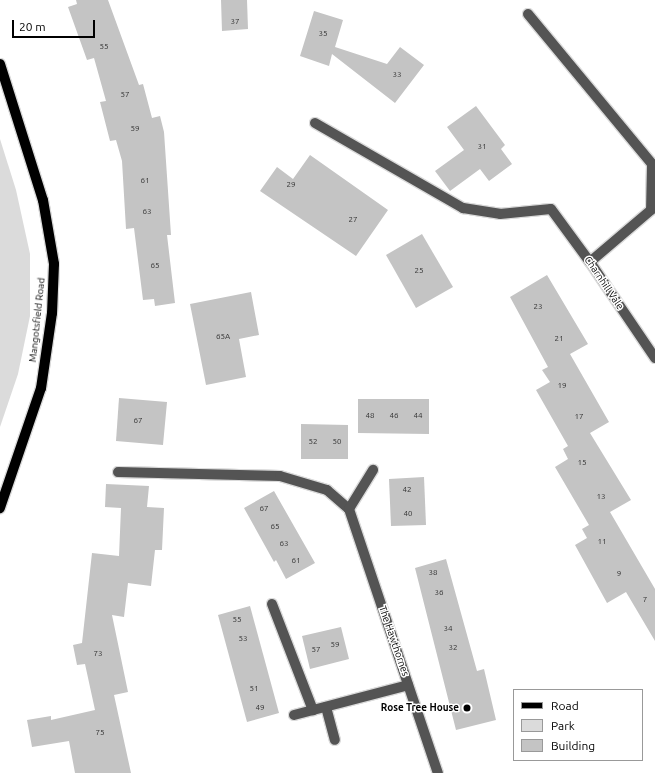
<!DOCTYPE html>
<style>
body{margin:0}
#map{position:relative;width:655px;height:773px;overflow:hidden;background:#fff;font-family:Ubuntu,sans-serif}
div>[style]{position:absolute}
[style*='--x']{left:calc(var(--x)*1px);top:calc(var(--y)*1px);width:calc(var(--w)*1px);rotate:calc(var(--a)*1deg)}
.green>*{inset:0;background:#dbdbdb}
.building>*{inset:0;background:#c4c4c4}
.roads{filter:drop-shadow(1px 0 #dbdbdb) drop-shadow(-1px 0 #dbdbdb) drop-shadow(0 1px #dbdbdb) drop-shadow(0 -1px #dbdbdb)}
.minor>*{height:10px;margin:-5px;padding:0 5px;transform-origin:5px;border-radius:5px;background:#545454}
.major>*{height:10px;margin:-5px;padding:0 5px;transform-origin:5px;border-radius:5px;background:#000}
.dots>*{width:11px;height:11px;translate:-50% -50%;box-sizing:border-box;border:2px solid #fff;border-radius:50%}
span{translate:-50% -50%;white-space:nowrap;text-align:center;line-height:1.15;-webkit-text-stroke:3px #fff;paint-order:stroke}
.number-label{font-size:8px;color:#313131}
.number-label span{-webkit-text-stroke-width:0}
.street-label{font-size:10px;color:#000}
.poi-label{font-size:10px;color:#000;font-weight:700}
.right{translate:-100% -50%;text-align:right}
.legend{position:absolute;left:513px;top:689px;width:130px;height:72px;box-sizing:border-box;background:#fff;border:1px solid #999;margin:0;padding:5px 7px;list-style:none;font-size:12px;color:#000}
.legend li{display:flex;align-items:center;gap:8px;height:20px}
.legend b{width:20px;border:1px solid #999}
.scale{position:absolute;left:12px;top:20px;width:83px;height:18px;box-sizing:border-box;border:2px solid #000;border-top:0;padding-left:5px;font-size:12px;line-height:14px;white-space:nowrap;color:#000;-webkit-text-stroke:3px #fff;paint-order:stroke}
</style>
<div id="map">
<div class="green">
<i style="clip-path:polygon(0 139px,16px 190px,30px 254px,30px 316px,18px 374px,0 427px)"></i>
</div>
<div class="building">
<i style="clip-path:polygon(76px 0,108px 0,139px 85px,143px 84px,152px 118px,160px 116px,164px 132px,171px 235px,167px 235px,175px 303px,155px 306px,154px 299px,143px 300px,134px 228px,126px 229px,122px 161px,116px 140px,110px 141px,100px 102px,106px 101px,94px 58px,87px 60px,68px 7px,77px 4px)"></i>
<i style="clip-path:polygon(221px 0,247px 0,248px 29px,222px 31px)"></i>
<i style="clip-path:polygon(314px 11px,343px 20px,335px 47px,387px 64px,400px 47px,424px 65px,395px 103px,332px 54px,329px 66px,300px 56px)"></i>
<i style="clip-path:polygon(476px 106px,505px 145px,501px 149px,512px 164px,489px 181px,480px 169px,450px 191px,435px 171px,464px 150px,447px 127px)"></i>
<i style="clip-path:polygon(310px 155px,388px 210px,356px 256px,260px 191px,277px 167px,293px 179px)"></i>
<i style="clip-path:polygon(422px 234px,453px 287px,416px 308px,386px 255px)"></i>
<i style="clip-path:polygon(547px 275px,588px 344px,570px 354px,609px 422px,590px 433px,631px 500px,610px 512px,655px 589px,655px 641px,626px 592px,607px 603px,575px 545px,587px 538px,582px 529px,589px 525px,555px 467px,568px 459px,563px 449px,568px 446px,536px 390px,550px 382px,542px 370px,548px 367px,510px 297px)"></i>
<i style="clip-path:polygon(251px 292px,259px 335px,239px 339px,246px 377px,206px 385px,190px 304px)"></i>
<i style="clip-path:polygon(119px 398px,167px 402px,163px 445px,116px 441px)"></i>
<i style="clip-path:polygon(358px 399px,429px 399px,429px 434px,358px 433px)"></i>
<i style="clip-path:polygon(301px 424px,348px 425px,348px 459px,301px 459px)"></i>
<i style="clip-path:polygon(424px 477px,426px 525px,391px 526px,389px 479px)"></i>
<i style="clip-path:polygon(106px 484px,149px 486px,147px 507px,164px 508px,162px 550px,155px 550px,151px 586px,128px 583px,124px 617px,112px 615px,128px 692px,114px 695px,131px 773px,75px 773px,69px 741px,32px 747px,27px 720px,51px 716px,51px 720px,95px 710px,85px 664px,77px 665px,73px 645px,82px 643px,92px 553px,119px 556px,121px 508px,105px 507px)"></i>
<i style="clip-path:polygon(274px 491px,315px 563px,286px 579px,276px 560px,274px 562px,244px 508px)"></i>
<i style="clip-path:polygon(446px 559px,477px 671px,484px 669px,496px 720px,456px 730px,415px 568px)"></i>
<i style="clip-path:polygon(250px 606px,279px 713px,247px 722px,218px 615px)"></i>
<i style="clip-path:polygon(341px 627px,349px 659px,310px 669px,302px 636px)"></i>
</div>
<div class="roads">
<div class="minor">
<i style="--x:528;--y:14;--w:195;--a:50.4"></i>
<i style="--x:652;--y:164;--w:46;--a:91.2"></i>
<i style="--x:651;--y:210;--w:80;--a:139.6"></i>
<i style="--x:315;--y:123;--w:171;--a:29.9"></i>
<i style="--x:463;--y:208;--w:37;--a:9"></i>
<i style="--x:500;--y:214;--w:51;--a:-5.6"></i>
<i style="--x:551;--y:209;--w:66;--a:53.7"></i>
<i style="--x:590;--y:262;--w:116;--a:55.9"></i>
<i style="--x:118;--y:472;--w:162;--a:1.4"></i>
<i style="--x:280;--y:476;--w:49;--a:16.6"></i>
<i style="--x:327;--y:490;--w:29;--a:41"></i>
<i style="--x:349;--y:509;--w:279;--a:71.4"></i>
<i style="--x:349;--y:509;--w:46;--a:-58.4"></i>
<i style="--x:272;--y:604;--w:114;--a:68.9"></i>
<i style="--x:326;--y:707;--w:34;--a:75"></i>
<i style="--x:294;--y:715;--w:118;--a:-14.7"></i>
</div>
<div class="major">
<i style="--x:0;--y:64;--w:143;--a:72.5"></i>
<i style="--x:43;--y:200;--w:65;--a:80.2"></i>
<i style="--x:54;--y:264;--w:49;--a:92.3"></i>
<i style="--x:52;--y:313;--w:76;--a:98.3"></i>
<i style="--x:41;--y:388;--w:127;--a:108.9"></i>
</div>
</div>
<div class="dots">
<i style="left:467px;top:708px;background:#000"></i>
</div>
<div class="number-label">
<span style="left:235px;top:22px">37</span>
<span style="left:323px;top:34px">35</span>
<span style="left:104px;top:47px">55</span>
<span style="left:397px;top:75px">33</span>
<span style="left:125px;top:95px">57</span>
<span style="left:135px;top:129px">59</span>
<span style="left:482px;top:147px">31</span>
<span style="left:145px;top:181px">61</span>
<span style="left:291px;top:185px">29</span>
<span style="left:147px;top:212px">63</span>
<span style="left:353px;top:220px">27</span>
<span style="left:155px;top:266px">65</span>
<span style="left:419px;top:271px">25</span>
<span style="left:538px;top:307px">23</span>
<span style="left:223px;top:337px">65A</span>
<span style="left:559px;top:339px">21</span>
<span style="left:562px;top:386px">19</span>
<span style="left:370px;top:416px">48</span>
<span style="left:394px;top:416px">46</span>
<span style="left:418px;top:416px">44</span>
<span style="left:579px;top:417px">17</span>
<span style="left:138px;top:421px">67</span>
<span style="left:313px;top:442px">52</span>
<span style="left:337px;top:442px">50</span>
<span style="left:582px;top:463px">15</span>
<span style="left:407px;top:490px">42</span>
<span style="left:601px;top:497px">13</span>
<span style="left:264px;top:509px">67</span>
<span style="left:408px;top:514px">40</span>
<span style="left:275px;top:527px">65</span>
<span style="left:602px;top:542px">11</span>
<span style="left:284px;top:544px">63</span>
<span style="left:296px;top:561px">61</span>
<span style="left:433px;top:573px">38</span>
<span style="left:619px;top:574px">9</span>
<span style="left:439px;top:593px">36</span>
<span style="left:645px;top:600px">7</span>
<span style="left:237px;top:620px">55</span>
<span style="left:448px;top:629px">34</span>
<span style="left:243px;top:639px">53</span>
<span style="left:335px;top:645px">59</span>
<span style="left:453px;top:648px">32</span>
<span style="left:316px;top:650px">57</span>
<span style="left:98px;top:654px">73</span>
<span style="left:254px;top:689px">51</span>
<span style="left:260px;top:708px">49</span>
<span style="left:100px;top:733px">75</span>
</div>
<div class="street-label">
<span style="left:604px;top:283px;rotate:56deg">Charnhill Vale</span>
<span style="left:37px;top:320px;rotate:-84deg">Mangotsfield Road</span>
<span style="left:394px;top:641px;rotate:71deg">The Hawthornes</span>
</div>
<div class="poi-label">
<span class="right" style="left:459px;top:708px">Rose Tree House</span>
</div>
<ul class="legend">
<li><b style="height:5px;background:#000"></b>Road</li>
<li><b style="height:11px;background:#dbdbdb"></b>Park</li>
<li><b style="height:11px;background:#c4c4c4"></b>Building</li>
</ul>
<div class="scale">20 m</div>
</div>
